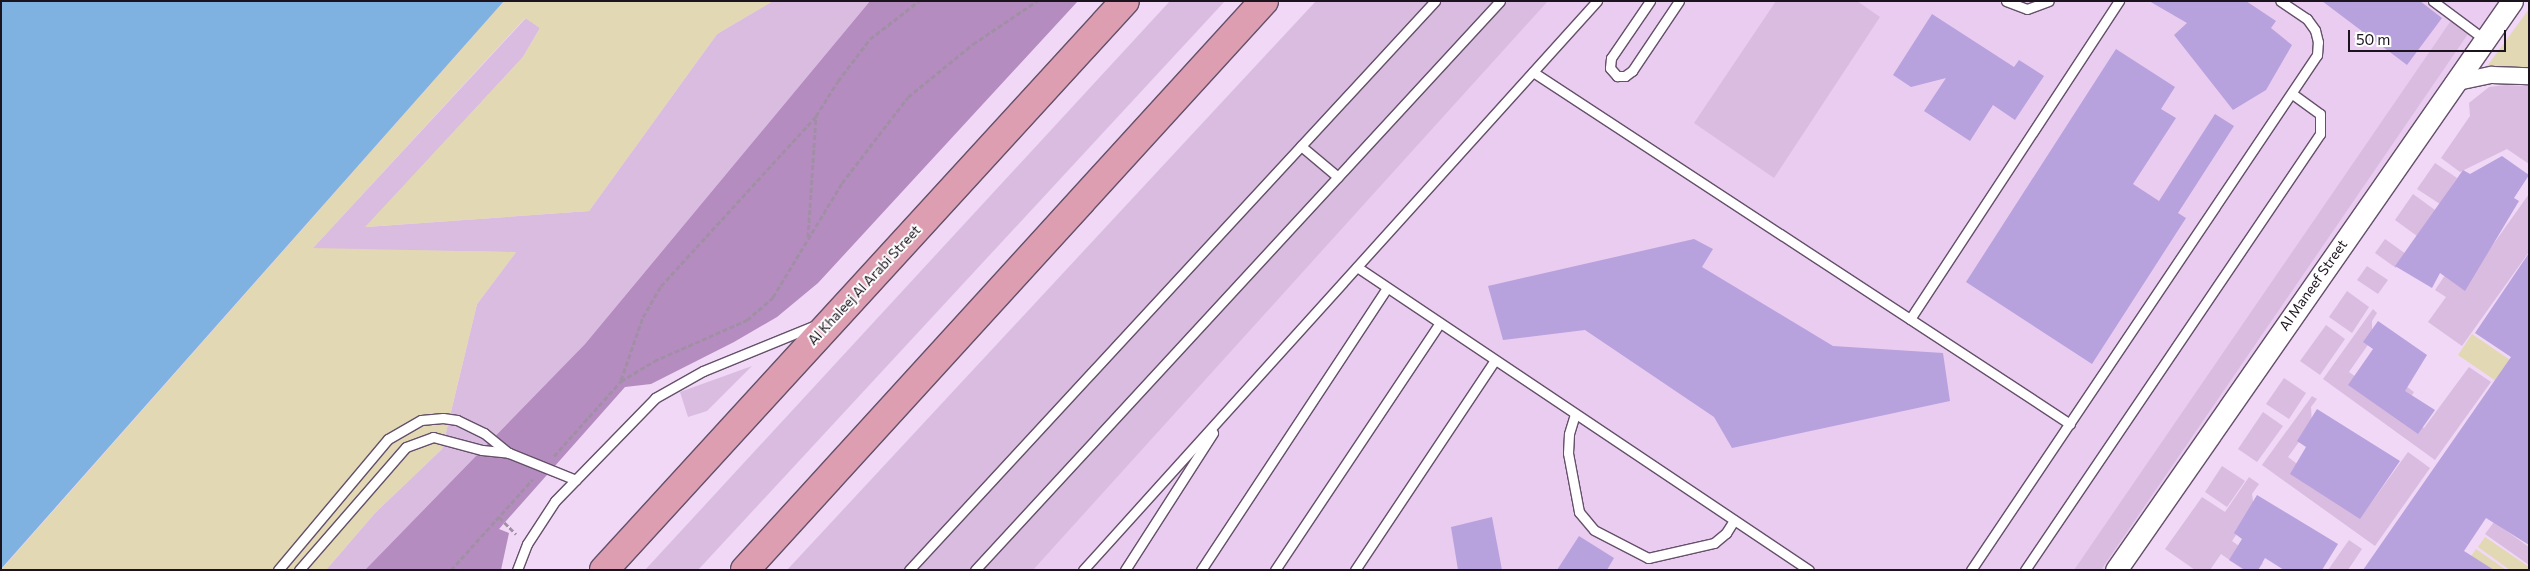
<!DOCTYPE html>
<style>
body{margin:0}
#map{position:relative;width:2530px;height:571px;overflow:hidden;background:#f0d8f6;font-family:Commissioner,sans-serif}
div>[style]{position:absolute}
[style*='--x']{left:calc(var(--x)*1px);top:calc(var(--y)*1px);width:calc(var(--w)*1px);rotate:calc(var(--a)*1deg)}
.built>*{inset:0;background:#eaccf1}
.green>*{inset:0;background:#dabce1}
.forest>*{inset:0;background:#b58cbf}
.sand>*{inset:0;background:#e2d8b3}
.water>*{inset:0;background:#7fb2e1}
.building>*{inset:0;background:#b7a2dd}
.path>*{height:3px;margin-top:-1.5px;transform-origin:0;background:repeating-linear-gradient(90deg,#a18fa6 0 5px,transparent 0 7.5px)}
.roads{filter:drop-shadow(1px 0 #65506a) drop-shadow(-1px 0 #65506a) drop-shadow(0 1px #65506a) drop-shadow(0 -1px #65506a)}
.service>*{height:9px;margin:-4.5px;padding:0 4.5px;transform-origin:4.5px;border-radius:4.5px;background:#fff}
.minor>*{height:16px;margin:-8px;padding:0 8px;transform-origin:8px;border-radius:8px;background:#fff}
.tertiary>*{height:21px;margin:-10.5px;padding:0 10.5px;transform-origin:10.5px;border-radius:10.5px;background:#fff}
.trunk>*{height:28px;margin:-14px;padding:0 14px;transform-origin:14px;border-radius:14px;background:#de9eb2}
span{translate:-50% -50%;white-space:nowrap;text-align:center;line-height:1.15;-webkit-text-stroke:4px #fff;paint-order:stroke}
.street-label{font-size:14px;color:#1b131d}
.frame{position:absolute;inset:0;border:2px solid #1b131d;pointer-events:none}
.scale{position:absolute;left:2348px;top:30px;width:158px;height:22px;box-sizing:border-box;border:2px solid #1b131d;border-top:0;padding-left:6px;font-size:15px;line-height:18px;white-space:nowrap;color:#1b131d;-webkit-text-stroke:4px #fff;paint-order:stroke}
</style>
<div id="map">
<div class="built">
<i style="clip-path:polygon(1421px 1px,2500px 1px,2105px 570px,873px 570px)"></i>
</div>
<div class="green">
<i style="clip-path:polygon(773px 1px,870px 1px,585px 344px,365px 570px,326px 570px,375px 513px,442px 449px,477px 304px,516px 252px,312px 249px,526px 18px,540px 28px,523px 57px,366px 227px,589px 211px,717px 34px)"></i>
<i style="clip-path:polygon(1170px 1px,1225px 1px,698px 570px,645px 570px)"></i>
<i style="clip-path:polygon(1316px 1px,1548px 1px,1033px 570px,787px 570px)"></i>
<i style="clip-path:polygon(1776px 1px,1857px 1px,1880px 17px,1774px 178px,1694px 123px)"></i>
<i style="clip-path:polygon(2452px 19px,2470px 31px,2101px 570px,2074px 570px)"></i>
<i style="clip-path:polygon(2506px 85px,2529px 86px,2529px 164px,2507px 149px,2460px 172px,2441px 158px,2470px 116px,2469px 103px,2489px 87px)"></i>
<i style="clip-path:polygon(2435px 163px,2457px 178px,2440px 204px,2417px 189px)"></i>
<i style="clip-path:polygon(2413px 194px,2435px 210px,2417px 236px,2395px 220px)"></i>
<i style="clip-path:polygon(2529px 194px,2529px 252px,2462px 346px,2428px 322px,2446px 297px,2435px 290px,2454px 262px,2472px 274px)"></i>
<i style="clip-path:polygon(2385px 239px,2406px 254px,2396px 268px,2375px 253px)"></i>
<i style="clip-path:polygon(2367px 266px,2388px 280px,2378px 294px,2357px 280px)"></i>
<i style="clip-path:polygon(2347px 291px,2369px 307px,2352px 333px,2329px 317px)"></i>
<i style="clip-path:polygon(2373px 309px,2377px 313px,2372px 321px,2372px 339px,2349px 372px,2382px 395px,2395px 378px,2414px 392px,2401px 411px,2424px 428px,2469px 367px,2491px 382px,2435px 460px,2323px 379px)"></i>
<i style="clip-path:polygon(2326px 325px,2345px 339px,2320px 375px,2300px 361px)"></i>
<i style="clip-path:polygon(752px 366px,707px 411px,688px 417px,680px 392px)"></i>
<i style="clip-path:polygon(2284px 378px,2306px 393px,2289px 419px,2266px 404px)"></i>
<i style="clip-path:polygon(2312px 396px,2317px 399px,2311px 407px,2312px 424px,2288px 457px,2363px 514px,2408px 452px,2430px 468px,2375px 546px,2262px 465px)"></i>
<i style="clip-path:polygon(2263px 412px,2283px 426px,2257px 462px,2238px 449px)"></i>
<i style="clip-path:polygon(2222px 466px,2245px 481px,2227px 507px,2205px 492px)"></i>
<i style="clip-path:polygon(2249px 477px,2259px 484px,2252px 494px,2254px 508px,2232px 541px,2263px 563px,2258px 570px,2244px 570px,2221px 554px,2210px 570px,2195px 570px,2165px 549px,2202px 497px,2225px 512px)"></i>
<i style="clip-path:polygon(2494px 522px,2529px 547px,2529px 565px,2485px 534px)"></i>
<i style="clip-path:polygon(2349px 540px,2362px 549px,2348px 570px,2328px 570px)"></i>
</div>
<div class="forest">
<i style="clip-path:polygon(870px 1px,1078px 1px,818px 283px,777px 317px,734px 342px,651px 384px,625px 387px,499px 529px,509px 533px,501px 570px,365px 570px,585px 344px)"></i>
</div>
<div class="sand">
<i style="clip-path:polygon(504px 1px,773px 1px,717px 34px,589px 211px,365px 227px,523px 57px,540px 28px,525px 18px,313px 248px,516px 252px,477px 304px,442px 449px,375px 513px,326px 570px,1px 570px)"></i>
<i style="clip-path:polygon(2529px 9px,2529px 70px,2485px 69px)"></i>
<i style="clip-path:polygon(2472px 334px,2529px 373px,2496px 381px,2458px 355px)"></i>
<i style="clip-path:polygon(2485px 537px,2529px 567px,2528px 570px,2510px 570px,2478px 547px)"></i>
<i style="clip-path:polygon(2476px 549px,2506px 570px,2484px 570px,2469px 559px)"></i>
</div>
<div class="water">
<i style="clip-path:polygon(1px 1px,504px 1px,1px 569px)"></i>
</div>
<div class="building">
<i style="clip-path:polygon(2149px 1px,2246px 1px,2276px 21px,2271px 28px,2292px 45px,2266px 90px,2233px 110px,2174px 35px,2187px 23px)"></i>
<i style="clip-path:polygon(2322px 1px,2420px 1px,2442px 18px,2407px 65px)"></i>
<i style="clip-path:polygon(1932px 14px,2014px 67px,2019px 60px,2044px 76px,2015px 120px,1993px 105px,1970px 141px,1924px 111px,1946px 78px,1911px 87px,1893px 75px)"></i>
<i style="clip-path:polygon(2116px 49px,2175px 87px,2161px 109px,2176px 118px,2133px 184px,2159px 201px,2215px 114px,2234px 126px,2178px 213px,2186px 218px,2092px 364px,1966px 282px)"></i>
<i style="clip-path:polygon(2502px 156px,2529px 175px,2514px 198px,2519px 201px,2465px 291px,2440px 273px,2432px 288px,2395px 266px,2463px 170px,2470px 174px)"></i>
<i style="clip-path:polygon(1694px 239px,1713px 249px,1702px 267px,1833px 346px,1943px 353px,1950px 401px,1732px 448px,1714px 417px,1585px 330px,1503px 340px,1488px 286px)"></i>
<i style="clip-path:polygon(2529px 253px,2529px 545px,2486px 518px,2464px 551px,2494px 570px,2363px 570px,2511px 357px,2475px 333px)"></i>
<i style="clip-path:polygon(2378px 321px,2427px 355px,2405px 391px,2435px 410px,2418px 434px,2348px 385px,2373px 349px,2363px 342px)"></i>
<i style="clip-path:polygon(2317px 409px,2400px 461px,2360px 519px,2290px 474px,2306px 447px,2297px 441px)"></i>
<i style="clip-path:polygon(2257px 495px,2338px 544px,2322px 570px,2284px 570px,2265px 558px,2258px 570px,2245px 570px,2229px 560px,2242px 539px,2234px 533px)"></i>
<i style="clip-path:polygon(1492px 517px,1502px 570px,1458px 570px,1451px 527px)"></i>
<i style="clip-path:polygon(1579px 536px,1614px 558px,1607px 570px,1557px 570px)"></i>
</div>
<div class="path">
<i style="--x:808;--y:237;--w:121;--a:-86.2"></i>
<i style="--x:621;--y:380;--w:67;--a:-70.8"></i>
<i style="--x:643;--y:317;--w:36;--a:-60"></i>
<i style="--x:661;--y:286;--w:230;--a:-47.6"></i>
<i style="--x:816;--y:116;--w:41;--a:-57.8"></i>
<i style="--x:838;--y:81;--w:53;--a:-52.7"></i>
<i style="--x:870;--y:39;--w:62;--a:-37.8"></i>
<i style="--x:554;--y:456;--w:101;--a:-48.2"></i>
<i style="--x:621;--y:381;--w:39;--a:-31"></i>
<i style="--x:654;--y:361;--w:102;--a:-23.8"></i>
<i style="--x:747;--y:320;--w:35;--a:-41"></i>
<i style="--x:773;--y:297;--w:133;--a:-58.8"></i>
<i style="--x:842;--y:183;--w:108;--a:-52.5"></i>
<i style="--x:908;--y:97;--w:84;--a:-39.2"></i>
<i style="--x:973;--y:44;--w:77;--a:-33.9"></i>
<i style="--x:499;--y:517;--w:24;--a:45"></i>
<i style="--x:451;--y:570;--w:122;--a:-48"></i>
</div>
<div class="roads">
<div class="service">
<i style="--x:1650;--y:1;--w:69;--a:124.4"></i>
<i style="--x:1611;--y:58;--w:10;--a:96"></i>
<i style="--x:1610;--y:68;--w:11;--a:49"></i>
<i style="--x:1617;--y:76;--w:8;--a:0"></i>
<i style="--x:1625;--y:76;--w:9;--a:-36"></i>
<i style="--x:1632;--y:71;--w:84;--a:-56.1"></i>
<i style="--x:2006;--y:1;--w:22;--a:21"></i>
<i style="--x:2027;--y:9;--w:23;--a:-20"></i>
<i style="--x:2433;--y:1;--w:64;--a:36.7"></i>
<i style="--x:1533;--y:72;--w:642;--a:33.24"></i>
<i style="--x:1301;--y:146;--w:48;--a:40"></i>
<i style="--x:1357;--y:267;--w:544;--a:33.84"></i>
<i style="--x:1910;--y:319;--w:381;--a:-56.7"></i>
<i style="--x:1575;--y:414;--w:21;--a:107"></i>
<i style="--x:1569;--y:434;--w:19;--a:93"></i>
<i style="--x:1568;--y:453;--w:60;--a:79.4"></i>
<i style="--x:1579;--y:512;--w:23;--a:50"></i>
<i style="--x:1594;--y:530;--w:61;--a:27.4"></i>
<i style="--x:1648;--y:558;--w:68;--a:-12.8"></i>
<i style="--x:1714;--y:543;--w:16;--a:-40"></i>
<i style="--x:1726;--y:533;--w:15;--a:-58"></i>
<i style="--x:278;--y:570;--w:171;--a:-50"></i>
<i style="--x:388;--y:439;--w:38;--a:-30"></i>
<i style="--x:421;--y:420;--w:22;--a:-5"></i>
<i style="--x:443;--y:418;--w:14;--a:8"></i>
<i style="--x:457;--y:420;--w:30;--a:26"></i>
<i style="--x:484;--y:433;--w:32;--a:39"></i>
<i style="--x:509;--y:453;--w:72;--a:21.9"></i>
<i style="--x:299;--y:570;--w:163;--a:-49"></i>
<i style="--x:406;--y:447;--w:29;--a:-20"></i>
<i style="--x:433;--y:437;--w:51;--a:14.9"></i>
<i style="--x:482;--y:450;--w:27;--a:6"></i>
<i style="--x:517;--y:570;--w:28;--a:-69"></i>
<i style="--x:527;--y:544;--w:51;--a:-56.9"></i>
<i style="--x:555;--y:501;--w:144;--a:-45.8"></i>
<i style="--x:655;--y:398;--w:55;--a:-29.4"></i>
<i style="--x:703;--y:371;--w:122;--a:-22.2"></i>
<i style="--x:909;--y:570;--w:775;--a:-47.25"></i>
<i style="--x:975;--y:570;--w:774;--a:-47.3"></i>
<i style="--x:1083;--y:570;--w:767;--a:-47.91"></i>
<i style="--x:1125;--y:570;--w:163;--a:-57.3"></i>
<i style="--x:1201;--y:570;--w:338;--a:-56.6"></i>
<i style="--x:1275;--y:570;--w:297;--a:-56.3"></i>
<i style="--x:1355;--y:570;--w:252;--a:-56.3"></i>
<i style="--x:1971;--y:570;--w:620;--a:-56.11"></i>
<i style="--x:2317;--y:55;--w:13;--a:-86"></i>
<i style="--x:2318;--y:42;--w:12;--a:-104"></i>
<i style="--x:2315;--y:30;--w:14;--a:-126"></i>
<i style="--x:2307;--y:19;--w:32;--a:-146"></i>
<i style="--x:2025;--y:570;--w:526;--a:-55.92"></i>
<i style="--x:2320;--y:134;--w:20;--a:-90"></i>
<i style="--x:2320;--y:114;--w:34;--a:-144"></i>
</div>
<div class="minor">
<i style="--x:2453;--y:83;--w:40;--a:-12"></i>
<i style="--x:2492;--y:75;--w:37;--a:2"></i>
</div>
<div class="tertiary">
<i style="--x:2116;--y:570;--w:693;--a:-55.16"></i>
</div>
<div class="trunk">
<i style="--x:604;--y:570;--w:771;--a:-47.52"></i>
<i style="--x:745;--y:570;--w:770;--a:-47.63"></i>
</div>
</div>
<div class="street-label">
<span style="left:864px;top:285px;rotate:-47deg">Al Khaleej Al Arabi Street</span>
<span style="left:2313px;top:285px;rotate:-55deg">Al Maneef Street</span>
</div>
<div class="frame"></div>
<div class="scale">50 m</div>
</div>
